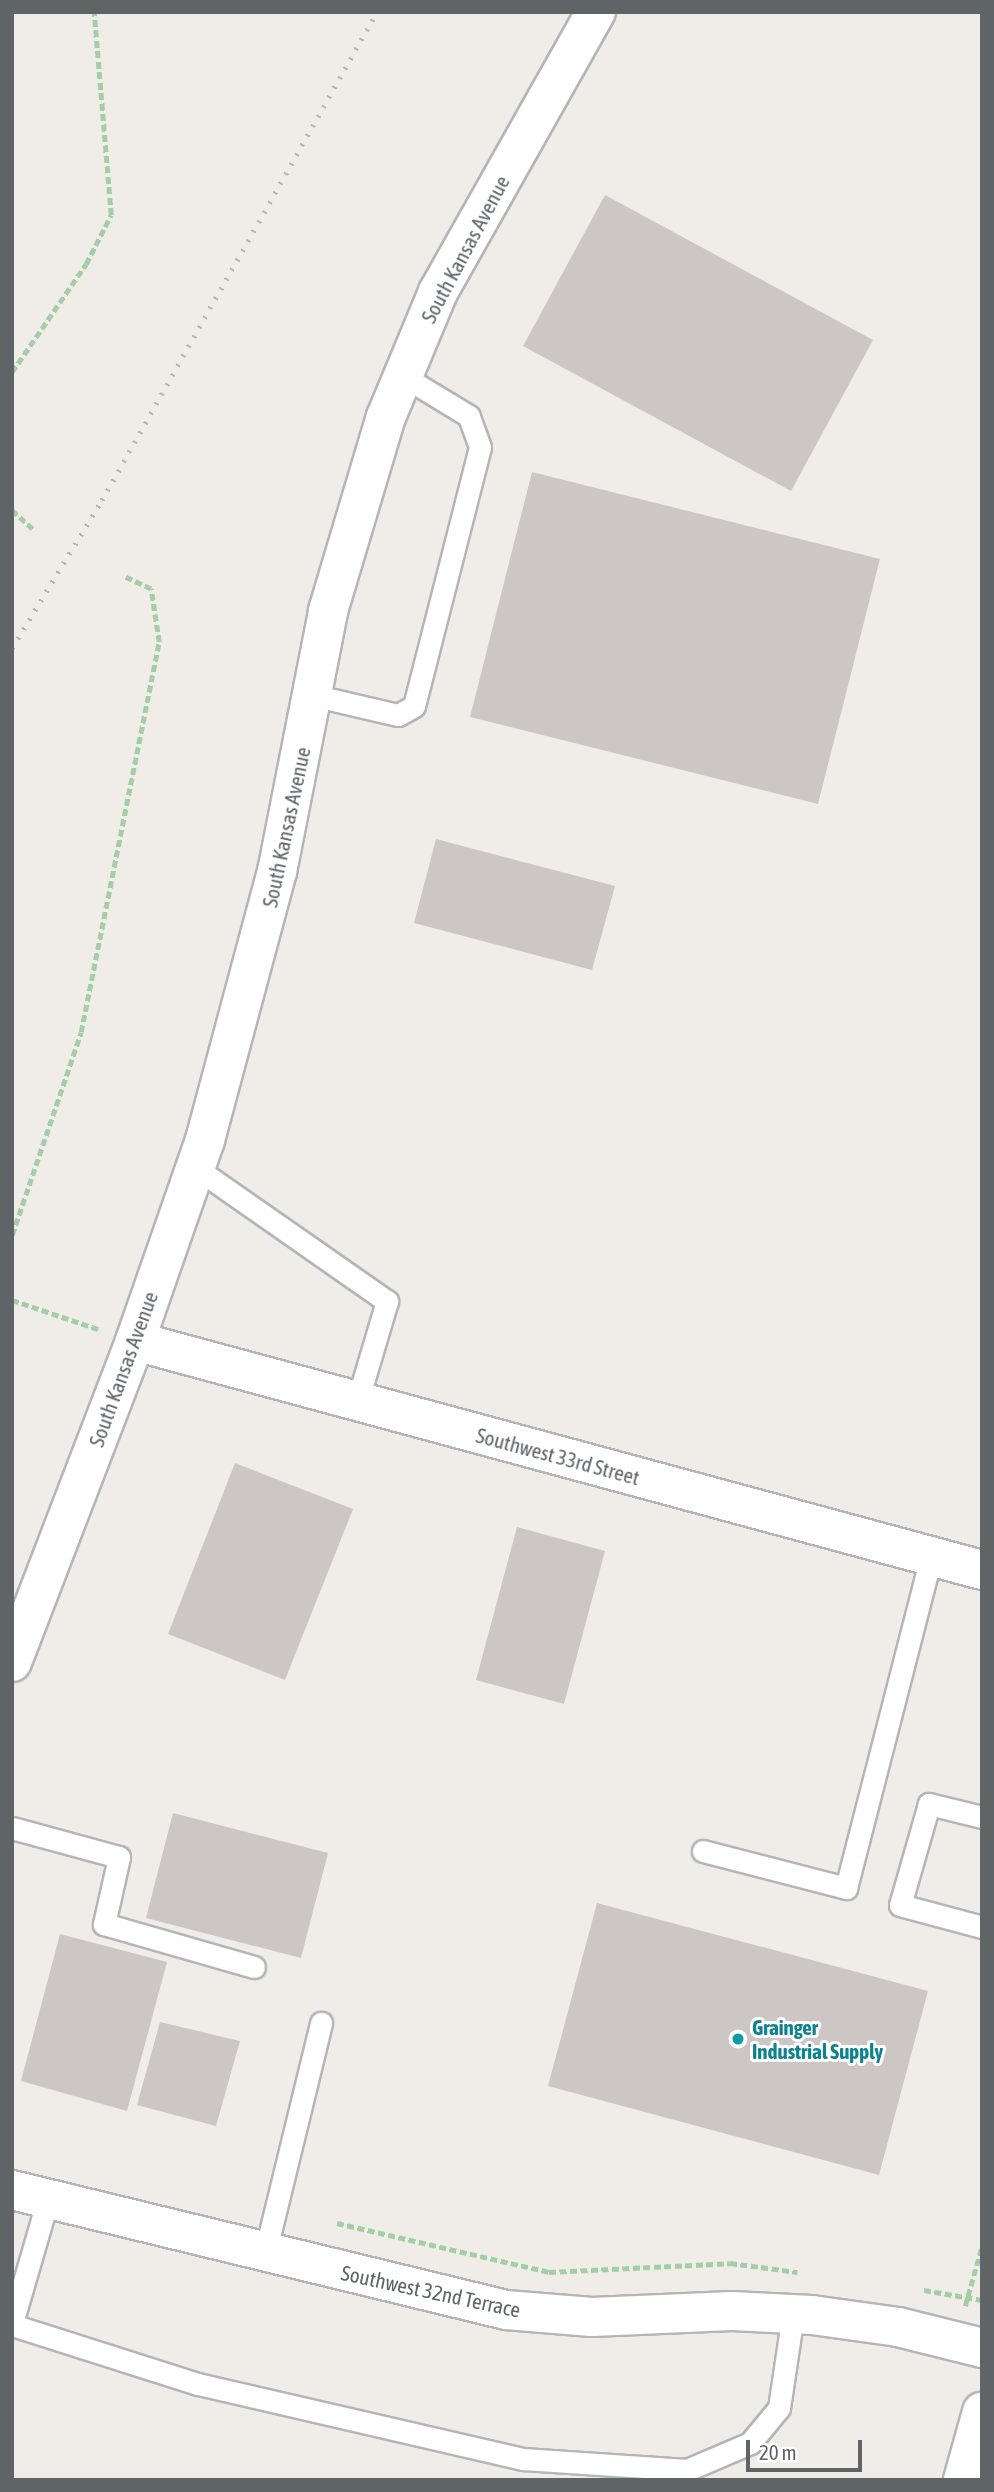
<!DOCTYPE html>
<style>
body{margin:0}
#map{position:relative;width:994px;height:2492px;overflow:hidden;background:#f0ece7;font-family:"Asap Condensed",sans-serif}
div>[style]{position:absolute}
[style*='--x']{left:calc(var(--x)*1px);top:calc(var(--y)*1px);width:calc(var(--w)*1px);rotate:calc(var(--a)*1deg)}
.building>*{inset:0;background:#ccc7c4}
.path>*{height:4.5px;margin-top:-2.25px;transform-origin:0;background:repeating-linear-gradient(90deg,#a3cea7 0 7px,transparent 0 10.5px)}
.roads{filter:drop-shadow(2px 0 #b2b6b9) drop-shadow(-2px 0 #b2b6b9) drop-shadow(0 2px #b2b6b9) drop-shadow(0 -2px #b2b6b9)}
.lane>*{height:21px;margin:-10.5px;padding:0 10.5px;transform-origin:10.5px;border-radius:10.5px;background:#fff}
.street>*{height:38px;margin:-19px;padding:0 19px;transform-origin:19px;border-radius:19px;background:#fff}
.secondary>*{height:38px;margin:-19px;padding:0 19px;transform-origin:19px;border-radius:19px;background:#fff}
.rail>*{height:5px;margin-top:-2.5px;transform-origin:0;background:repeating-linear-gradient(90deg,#b3b4b5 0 2px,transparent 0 11px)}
.dots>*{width:19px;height:19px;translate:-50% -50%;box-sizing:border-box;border:4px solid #fff;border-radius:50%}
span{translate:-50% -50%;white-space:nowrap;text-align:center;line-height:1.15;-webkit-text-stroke:6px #fff;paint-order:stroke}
.street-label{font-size:21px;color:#5f6467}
.culture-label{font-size:21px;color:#0d838f;font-weight:700}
.left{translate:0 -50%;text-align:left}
.frame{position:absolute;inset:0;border:14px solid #5f6467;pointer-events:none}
.scale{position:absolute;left:746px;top:2440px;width:116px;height:32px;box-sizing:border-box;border:4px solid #5f6467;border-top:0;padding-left:9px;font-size:21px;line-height:24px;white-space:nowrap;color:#5f6467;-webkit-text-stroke:5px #fff;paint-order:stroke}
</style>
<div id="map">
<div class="building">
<i style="clip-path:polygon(605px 195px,873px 340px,791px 491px,523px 346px)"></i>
<i style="clip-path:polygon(532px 472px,880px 559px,818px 804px,470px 717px)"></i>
<i style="clip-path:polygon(436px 839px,615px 886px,592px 970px,414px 923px)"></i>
<i style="clip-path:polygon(235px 1463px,353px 1509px,285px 1680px,168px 1634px)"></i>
<i style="clip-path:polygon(517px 1527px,605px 1551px,564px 1704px,476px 1680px)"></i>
<i style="clip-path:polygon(173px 1813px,328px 1853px,301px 1958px,146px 1918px)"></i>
<i style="clip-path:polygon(597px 1903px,928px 1991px,879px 2175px,548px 2086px)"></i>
<i style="clip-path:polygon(60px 1934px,167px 1962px,127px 2111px,21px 2081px)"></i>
<i style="clip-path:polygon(160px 2022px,240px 2041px,216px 2126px,137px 2105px)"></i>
</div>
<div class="path">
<i style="--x:12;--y:372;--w:131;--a:-55.6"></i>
<i style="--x:86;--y:264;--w:55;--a:-63"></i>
<i style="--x:111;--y:215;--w:204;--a:-94.8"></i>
<i style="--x:12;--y:510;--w:28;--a:42"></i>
<i style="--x:12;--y:1235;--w:214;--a:-71.2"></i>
<i style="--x:81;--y:1032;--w:398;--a:-78.7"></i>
<i style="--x:159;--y:642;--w:54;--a:-98.6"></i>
<i style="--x:151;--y:589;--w:29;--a:-155"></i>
<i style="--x:12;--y:1300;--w:91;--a:18.6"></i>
<i style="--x:337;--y:2223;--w:218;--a:13"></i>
<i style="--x:549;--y:2272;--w:181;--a:-2.8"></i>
<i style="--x:730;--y:2263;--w:68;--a:7.7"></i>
<i style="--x:924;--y:2290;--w:59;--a:9.8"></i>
<i style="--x:965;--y:2306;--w:62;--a:-74.2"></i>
</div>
<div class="roads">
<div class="lane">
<i style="--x:312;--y:695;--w:88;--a:13.1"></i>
<i style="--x:398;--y:715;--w:18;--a:-29"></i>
<i style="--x:414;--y:706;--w:267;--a:-75.7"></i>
<i style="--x:480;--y:447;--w:33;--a:-110"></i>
<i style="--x:469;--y:416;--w:77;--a:-148.8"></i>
<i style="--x:196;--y:1168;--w:233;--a:34.9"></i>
<i style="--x:387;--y:1301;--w:105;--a:106.5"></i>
<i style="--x:982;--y:1817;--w:55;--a:-166.2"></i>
<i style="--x:929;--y:1804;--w:105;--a:106"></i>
<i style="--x:900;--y:1905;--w:85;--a:15"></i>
<i style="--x:12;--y:1828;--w:111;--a:15.2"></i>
<i style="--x:119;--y:1857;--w:69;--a:102.6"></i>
<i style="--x:104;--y:1924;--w:156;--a:16"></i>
<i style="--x:703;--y:1851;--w:148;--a:14.5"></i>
<i style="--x:846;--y:1888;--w:342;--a:-75.6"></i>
<i style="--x:265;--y:2253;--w:237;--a:-76.3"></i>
<i style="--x:12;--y:2323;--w:129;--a:-73.8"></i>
<i style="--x:12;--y:2325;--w:195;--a:17.6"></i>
<i style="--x:198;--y:2384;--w:334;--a:13"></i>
<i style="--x:523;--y:2459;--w:164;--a:3.8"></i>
<i style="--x:687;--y:2470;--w:69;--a:-23.2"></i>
<i style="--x:750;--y:2443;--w:45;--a:-50.4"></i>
<i style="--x:779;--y:2408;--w:95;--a:-81.5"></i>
</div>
<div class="street">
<i style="--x:135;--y:1341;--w:877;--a:15.13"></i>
<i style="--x:12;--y:2190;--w:508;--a:13.65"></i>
<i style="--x:506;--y:2310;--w:86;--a:4.7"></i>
<i style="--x:592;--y:2317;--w:140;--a:-2.5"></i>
<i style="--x:732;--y:2311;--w:80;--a:2.9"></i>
<i style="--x:812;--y:2315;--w:87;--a:7.9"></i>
<i style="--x:898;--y:2327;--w:87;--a:14"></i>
<i style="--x:963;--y:2480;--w:71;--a:-74.4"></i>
</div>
<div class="secondary">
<i style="--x:12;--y:1662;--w:344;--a:-69"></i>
<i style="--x:135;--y:1341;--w:213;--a:-70.8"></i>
<i style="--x:205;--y:1140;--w:278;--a:-75"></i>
<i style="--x:277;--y:872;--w:266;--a:-78.9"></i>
<i style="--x:328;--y:611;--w:202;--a:-73.4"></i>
<i style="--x:386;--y:417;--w:135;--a:-67.4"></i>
<i style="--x:438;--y:292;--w:322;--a:-60.6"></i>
</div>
</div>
<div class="rail">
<i style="--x:12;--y:648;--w:173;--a:-58.7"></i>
<i style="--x:102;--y:500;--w:560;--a:-60.6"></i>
</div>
<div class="dots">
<i style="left:738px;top:2039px;background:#0f9aa8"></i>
</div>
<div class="street-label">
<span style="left:465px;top:249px;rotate:-62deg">South Kansas Avenue</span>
<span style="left:286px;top:827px;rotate:-78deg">South Kansas Avenue</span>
<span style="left:123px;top:1369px;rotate:-70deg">South Kansas Avenue</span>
<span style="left:558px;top:1456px;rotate:15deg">Southwest 33rd Street</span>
<span style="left:431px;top:2291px;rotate:12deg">Southwest 32nd Terrace</span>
</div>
<div class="culture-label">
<span class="left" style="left:752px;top:2039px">Grainger<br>Industrial Supply</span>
</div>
<div class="frame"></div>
<div class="scale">20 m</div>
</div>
